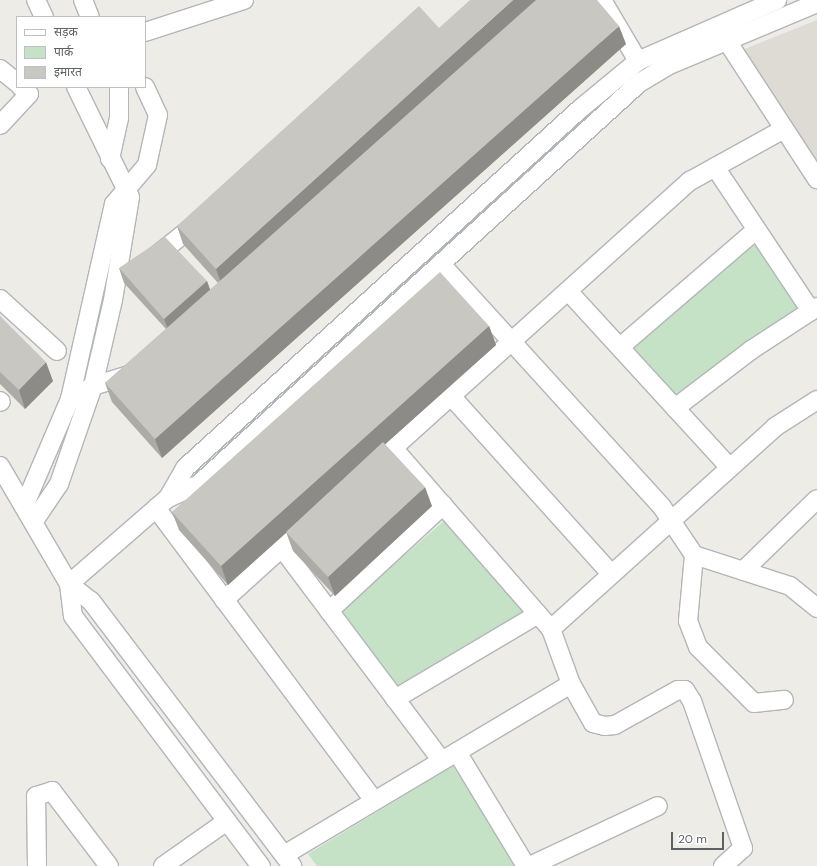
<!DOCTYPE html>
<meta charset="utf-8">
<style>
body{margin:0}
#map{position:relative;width:817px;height:866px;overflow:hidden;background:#eeece6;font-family:"DM Sans","Noto Sans Devanagari",sans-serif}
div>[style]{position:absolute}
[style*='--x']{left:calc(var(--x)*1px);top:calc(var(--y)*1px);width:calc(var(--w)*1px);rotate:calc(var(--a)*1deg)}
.education>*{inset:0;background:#dddbd4}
.green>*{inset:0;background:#c6e2c6}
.roads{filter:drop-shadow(1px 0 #b3b6b9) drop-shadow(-1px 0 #b3b6b9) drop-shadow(0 1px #b3b6b9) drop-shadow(0 -1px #b3b6b9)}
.minor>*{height:18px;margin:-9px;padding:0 9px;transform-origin:9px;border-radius:9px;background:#fff}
.wall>*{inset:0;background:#adaba7}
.shaded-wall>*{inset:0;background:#8d8b88}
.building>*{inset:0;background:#c9c7c2}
span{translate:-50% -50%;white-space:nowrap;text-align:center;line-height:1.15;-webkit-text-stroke:4px #fff;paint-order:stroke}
.legend{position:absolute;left:16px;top:16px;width:130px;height:72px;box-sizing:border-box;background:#fff;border:1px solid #bec0c1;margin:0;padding:5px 7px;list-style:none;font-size:12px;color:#5d6164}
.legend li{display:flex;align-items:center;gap:8px;height:20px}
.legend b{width:20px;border:1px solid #bec0c1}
.scale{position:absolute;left:671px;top:832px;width:53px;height:18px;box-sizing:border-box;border:2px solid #5d6164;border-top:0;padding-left:5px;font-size:12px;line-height:14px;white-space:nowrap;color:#5d6164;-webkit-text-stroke:3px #fff;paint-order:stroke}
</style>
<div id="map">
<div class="education">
<i style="clip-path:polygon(817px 20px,817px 164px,742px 50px)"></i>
</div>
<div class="green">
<i style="clip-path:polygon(756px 240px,801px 309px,676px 398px,631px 345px)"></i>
<i style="clip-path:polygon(445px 520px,526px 610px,399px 688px,339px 612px)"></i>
<i style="clip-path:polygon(453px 766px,518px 863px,514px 866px,317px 866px,308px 854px)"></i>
</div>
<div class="roads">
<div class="minor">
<i style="--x:36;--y:0;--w:19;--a:65"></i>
<i style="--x:83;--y:0;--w:18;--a:68"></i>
<i style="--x:602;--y:0;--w:71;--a:59.5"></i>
<i style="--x:145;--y:32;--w:104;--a:-17.9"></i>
<i style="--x:727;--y:41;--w:165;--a:56.9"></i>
<i style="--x:0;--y:69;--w:22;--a:39"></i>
<i style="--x:0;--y:125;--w:42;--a:-46.9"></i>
<i style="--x:29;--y:94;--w:11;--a:-139"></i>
<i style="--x:110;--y:159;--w:42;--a:-77.6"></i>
<i style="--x:119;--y:118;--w:31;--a:-90"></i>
<i style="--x:715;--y:167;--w:173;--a:56.3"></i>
<i style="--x:152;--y:259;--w:61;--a:-38.4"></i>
<i style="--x:441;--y:264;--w:328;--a:47.7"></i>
<i style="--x:662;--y:507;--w:58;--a:56.3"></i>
<i style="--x:694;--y:555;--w:101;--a:17.9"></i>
<i style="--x:790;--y:586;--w:35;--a:39"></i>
<i style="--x:568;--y:291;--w:239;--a:47.5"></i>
<i style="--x:0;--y:299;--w:77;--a:42.4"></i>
<i style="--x:620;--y:347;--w:179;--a:-40.7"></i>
<i style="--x:451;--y:396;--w:239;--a:48"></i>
<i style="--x:70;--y:399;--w:26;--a:-29"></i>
<i style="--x:93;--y:386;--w:38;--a:-17"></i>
<i style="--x:0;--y:401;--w:1;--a:45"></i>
<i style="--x:675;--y:408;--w:96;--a:-37.3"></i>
<i style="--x:751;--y:350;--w:79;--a:-33.1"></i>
<i style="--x:393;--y:448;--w:240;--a:48.9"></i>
<i style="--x:0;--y:466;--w:137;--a:59.7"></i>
<i style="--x:69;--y:584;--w:32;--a:83"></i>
<i style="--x:73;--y:616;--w:313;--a:53.1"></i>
<i style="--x:372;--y:467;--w:428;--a:-42"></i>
<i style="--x:690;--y:181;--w:107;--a:-29"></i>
<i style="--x:168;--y:498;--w:34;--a:-60"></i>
<i style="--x:185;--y:468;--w:534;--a:-42.27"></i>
<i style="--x:580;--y:109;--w:75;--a:-39.6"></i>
<i style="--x:638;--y:61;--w:152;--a:-23.7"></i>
<i style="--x:25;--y:504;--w:114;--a:-66.8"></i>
<i style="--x:70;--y:399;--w:200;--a:-77.3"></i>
<i style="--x:114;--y:204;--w:51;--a:-49.8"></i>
<i style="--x:147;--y:165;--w:51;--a:-77.6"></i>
<i style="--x:158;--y:115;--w:31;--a:-115"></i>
<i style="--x:156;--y:508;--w:365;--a:53.3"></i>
<i style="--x:34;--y:521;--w:45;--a:-56"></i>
<i style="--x:59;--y:484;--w:104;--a:-70.9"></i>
<i style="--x:93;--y:386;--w:88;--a:-76.9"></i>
<i style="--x:113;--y:300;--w:104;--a:-80.6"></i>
<i style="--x:130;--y:197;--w:123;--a:-116.1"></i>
<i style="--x:282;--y:548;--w:266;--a:53.1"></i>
<i style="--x:694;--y:555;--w:66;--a:95.2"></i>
<i style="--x:688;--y:621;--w:28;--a:69"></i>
<i style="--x:698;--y:647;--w:79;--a:45"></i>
<i style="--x:754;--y:703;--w:30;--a:-6"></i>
<i style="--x:743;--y:571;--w:103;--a:-44.2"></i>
<i style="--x:69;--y:584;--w:131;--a:-41"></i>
<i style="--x:168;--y:498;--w:34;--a:-24"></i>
<i style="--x:199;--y:484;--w:595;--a:-42.34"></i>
<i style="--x:639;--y:83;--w:33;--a:-31"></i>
<i style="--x:667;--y:66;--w:163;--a:-22.8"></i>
<i style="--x:69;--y:584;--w:28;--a:38"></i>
<i style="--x:91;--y:601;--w:333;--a:52.8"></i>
<i style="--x:224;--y:600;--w:112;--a:-42.1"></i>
<i style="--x:329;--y:611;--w:156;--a:-42.9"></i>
<i style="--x:571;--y:684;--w:45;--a:60.6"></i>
<i style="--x:593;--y:723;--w:12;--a:14"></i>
<i style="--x:605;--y:726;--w:10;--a:-6"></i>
<i style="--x:615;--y:725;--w:72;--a:-29.1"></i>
<i style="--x:678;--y:690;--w:7;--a:0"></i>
<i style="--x:685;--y:690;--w:13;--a:58"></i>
<i style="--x:692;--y:701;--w:156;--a:70.9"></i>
<i style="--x:743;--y:848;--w:27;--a:138"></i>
<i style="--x:395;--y:699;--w:166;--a:-30.7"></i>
<i style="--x:457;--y:752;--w:133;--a:58.8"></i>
<i style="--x:284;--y:855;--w:334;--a:-30.8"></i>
<i style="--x:571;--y:684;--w:59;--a:-110"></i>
<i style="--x:551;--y:629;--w:302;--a:-42"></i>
<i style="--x:775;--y:427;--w:50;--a:-32.7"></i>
<i style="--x:37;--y:866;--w:70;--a:-90.8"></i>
<i style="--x:36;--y:796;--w:17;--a:-17"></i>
<i style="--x:52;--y:791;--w:94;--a:52.8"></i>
<i style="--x:163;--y:866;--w:78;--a:-35.1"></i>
<i style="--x:530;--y:866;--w:141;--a:-25.1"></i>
</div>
</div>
<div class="wall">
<i style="clip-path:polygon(439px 28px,626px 44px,162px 458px,112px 402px,105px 383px,166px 329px,124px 283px,119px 268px,207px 281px,210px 290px,218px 283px,183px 244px,177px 226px)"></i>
<i style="clip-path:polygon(0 316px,53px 381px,25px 409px,0 384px)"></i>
<i style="clip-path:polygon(489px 326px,496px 345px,385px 444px,432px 506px,335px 596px,293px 551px,286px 532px,228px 585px,179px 530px,172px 512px)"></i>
</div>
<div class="shaded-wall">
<i style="clip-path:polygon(513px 0,541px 0,223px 288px,216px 269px)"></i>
<i style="clip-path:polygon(619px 26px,626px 44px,162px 458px,155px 439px)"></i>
<i style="clip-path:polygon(207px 281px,212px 295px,170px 334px,164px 319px)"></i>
<i style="clip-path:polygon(489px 326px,496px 345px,228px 585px,221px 566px)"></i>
<i style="clip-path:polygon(46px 362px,53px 381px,25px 409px,19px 390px)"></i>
<i style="clip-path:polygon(425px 487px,432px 506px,335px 596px,328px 577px)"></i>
</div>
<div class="building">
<i style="clip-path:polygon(470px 0,513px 0,216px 269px,177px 226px,419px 6px,439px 28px)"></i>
<i style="clip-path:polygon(536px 0,597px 0,619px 26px,155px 439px,105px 383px)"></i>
<i style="clip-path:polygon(165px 237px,207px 281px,164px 319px,119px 268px)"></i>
<i style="clip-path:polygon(440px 272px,489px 326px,221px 566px,172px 512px)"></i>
<i style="clip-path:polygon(0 316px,46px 362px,19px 390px,0 372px)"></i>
<i style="clip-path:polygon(383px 442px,425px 487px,328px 577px,286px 532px)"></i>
</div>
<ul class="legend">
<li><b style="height:5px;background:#fff"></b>सड़क</li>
<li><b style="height:11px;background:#c6e2c6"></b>पार्क</li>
<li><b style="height:11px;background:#c9c7c2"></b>इमारत</li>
</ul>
<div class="scale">20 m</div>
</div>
